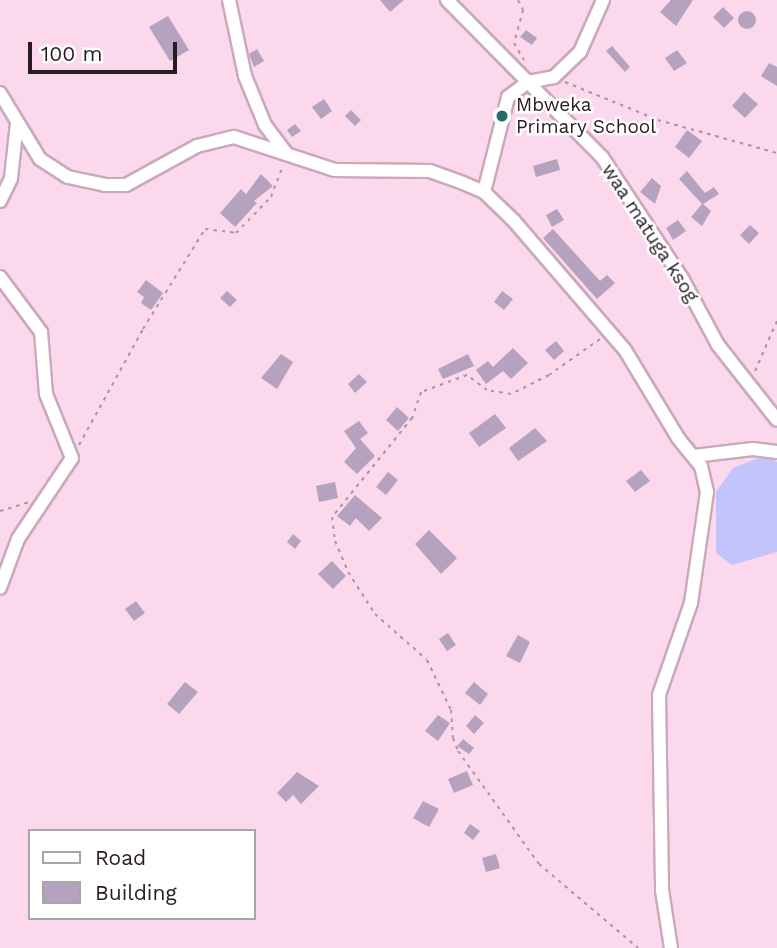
<!DOCTYPE html>
<style>
body{margin:0}
#map{position:relative;width:777px;height:948px;overflow:hidden;background:#fbd8eb;font-family:"Work Sans",sans-serif}
div>[style]{position:absolute}
[style*='--x']{left:calc(var(--x)*1px);top:calc(var(--y)*1px);width:calc(var(--w)*1px);rotate:calc(var(--a)*1deg)}
.water>*{inset:0;background:#c3c4fb}
.building>*{inset:0;background:#b5a2bf}
.round{border-radius:50%}
.path>*{height:2px;margin-top:-1px;transform-origin:0;background:repeating-linear-gradient(90deg,#ae93a2 0 3.5px,transparent 0 8.5px)}
.roads{filter:drop-shadow(2px 0 #caa9bb) drop-shadow(-2px 0 #caa9bb) drop-shadow(0 2px #caa9bb) drop-shadow(0 -2px #caa9bb)}
.minor>*{height:12px;margin:-6px;padding:0 6px;transform-origin:6px;border-radius:6px;background:#fff}
.dots>*{width:19px;height:19px;translate:-50% -50%;box-sizing:border-box;border:4px solid #fff;border-radius:50%}
span{translate:-50% -50%;white-space:nowrap;text-align:center;line-height:1.15;-webkit-text-stroke:5px #fff;paint-order:stroke}
.poi-label{font-size:19px;color:#281b22}
.left{translate:0 -50%;text-align:left}
.street-label{font-size:19px;color:#281b22}
.legend{position:absolute;left:28px;top:829px;width:228px;height:91px;box-sizing:border-box;background:#fff;border:2px solid #a9a4a7;margin:0;padding:9px 12px;list-style:none;font-size:21px;color:#281b22}
.legend li{display:flex;align-items:center;gap:14px;height:35px}
.legend b{width:35px;border:2px solid #a9a4a7}
.scale{position:absolute;left:28px;top:42px;width:149px;height:32px;box-sizing:border-box;border:4px solid #281b22;border-top:0;padding-left:9px;font-size:21px;line-height:24px;white-space:nowrap;color:#281b22;-webkit-text-stroke:5px #fff;paint-order:stroke}
</style>
<div id="map">
<div class="water">
<i style="clip-path:polygon(766px 455px,777px 462px,777px 552px,732px 565px,716px 553px,716px 492px,733px 468px)"></i>
</div>
<div class="building">
<i style="clip-path:polygon(380px 0,404px 0,390px 12px)"></i>
<i style="clip-path:polygon(671px 0,693px 0,676px 26px,660px 12px)"></i>
<i style="clip-path:polygon(723px 7px,734px 18px,724px 28px,713px 17px)"></i>
<i class="round" style="left:738px;top:11px;width:18px;height:18px"></i>
<i style="clip-path:polygon(168px 16px,189px 50px,170px 61px,149px 27px)"></i>
<i style="clip-path:polygon(526px 30px,537px 38px,532px 45px,520px 37px)"></i>
<i style="clip-path:polygon(612px 46px,630px 67px,625px 72px,606px 51px)"></i>
<i style="clip-path:polygon(257px 49px,264px 61px,254px 67px,249px 54px)"></i>
<i style="clip-path:polygon(677px 50px,687px 63px,674px 71px,665px 58px)"></i>
<i style="clip-path:polygon(769px 63px,777px 67px,777px 86px,761px 76px)"></i>
<i style="clip-path:polygon(744px 92px,758px 104px,745px 118px,732px 106px)"></i>
<i style="clip-path:polygon(324px 99px,332px 111px,321px 119px,312px 107px)"></i>
<i style="clip-path:polygon(351px 110px,361px 120px,355px 126px,345px 116px)"></i>
<i style="clip-path:polygon(295px 124px,301px 131px,292px 137px,287px 130px)"></i>
<i style="clip-path:polygon(687px 130px,702px 141px,689px 158px,675px 147px)"></i>
<i style="clip-path:polygon(557px 159px,560px 170px,536px 177px,533px 166px)"></i>
<i style="clip-path:polygon(687px 171px,705px 193px,714px 187px,719px 194px,703px 204px,711px 211px,702px 226px,691px 217px,702px 204px,679px 179px)"></i>
<i style="clip-path:polygon(261px 174px,273px 186px,254px 201px,257px 203px,235px 227px,220px 213px,241px 189px,246px 194px)"></i>
<i style="clip-path:polygon(652px 178px,661px 186px,655px 204px,640px 192px)"></i>
<i style="clip-path:polygon(557px 209px,564px 220px,552px 227px,546px 215px)"></i>
<i style="clip-path:polygon(678px 220px,686px 231px,673px 240px,666px 228px)"></i>
<i style="clip-path:polygon(750px 225px,759px 233px,749px 244px,740px 235px)"></i>
<i style="clip-path:polygon(553px 229px,600px 281px,607px 275px,615px 283px,597px 299px,543px 238px)"></i>
<i style="clip-path:polygon(146px 280px,163px 293px,151px 310px,141px 303px,144px 297px,137px 292px)"></i>
<i style="clip-path:polygon(227px 291px,237px 300px,230px 307px,220px 298px)"></i>
<i style="clip-path:polygon(502px 291px,513px 299px,504px 310px,494px 302px)"></i>
<i style="clip-path:polygon(556px 341px,564px 351px,554px 360px,545px 350px)"></i>
<i style="clip-path:polygon(513px 348px,528px 363px,511px 379px,503px 371px,486px 384px,476px 370px,488px 361px,493px 367px)"></i>
<i style="clip-path:polygon(281px 354px,293px 362px,277px 389px,261px 378px)"></i>
<i style="clip-path:polygon(468px 354px,474px 366px,443px 379px,438px 369px)"></i>
<i style="clip-path:polygon(359px 374px,367px 382px,355px 393px,348px 384px)"></i>
<i style="clip-path:polygon(397px 407px,409px 418px,398px 431px,386px 420px)"></i>
<i style="clip-path:polygon(495px 414px,506px 428px,479px 447px,469px 433px)"></i>
<i style="clip-path:polygon(359px 421px,368px 433px,360px 439px,375px 456px,357px 474px,344px 462px,356px 448px,344px 431px)"></i>
<i style="clip-path:polygon(535px 428px,547px 441px,518px 461px,509px 448px)"></i>
<i style="clip-path:polygon(641px 470px,650px 481px,635px 492px,626px 481px)"></i>
<i style="clip-path:polygon(388px 472px,398px 480px,386px 495px,376px 487px)"></i>
<i style="clip-path:polygon(335px 482px,338px 498px,319px 502px,316px 486px)"></i>
<i style="clip-path:polygon(355px 495px,382px 518px,369px 531px,356px 518px,350px 526px,337px 516px)"></i>
<i style="clip-path:polygon(429px 530px,457px 558px,441px 574px,415px 544px)"></i>
<i style="clip-path:polygon(293px 534px,301px 541px,295px 549px,287px 542px)"></i>
<i style="clip-path:polygon(332px 561px,346px 576px,333px 589px,318px 574px)"></i>
<i style="clip-path:polygon(136px 601px,145px 613px,134px 621px,125px 609px)"></i>
<i style="clip-path:polygon(448px 633px,456px 645px,447px 651px,439px 639px)"></i>
<i style="clip-path:polygon(518px 635px,530px 642px,520px 663px,506px 656px)"></i>
<i style="clip-path:polygon(185px 682px,198px 692px,179px 714px,167px 704px)"></i>
<i style="clip-path:polygon(474px 682px,488px 694px,480px 705px,465px 693px)"></i>
<i style="clip-path:polygon(438px 715px,450px 723px,438px 741px,425px 731px)"></i>
<i style="clip-path:polygon(475px 715px,484px 723px,474px 734px,466px 726px)"></i>
<i style="clip-path:polygon(463px 739px,474px 748px,469px 754px,457px 746px)"></i>
<i style="clip-path:polygon(467px 771px,473px 785px,454px 793px,448px 779px)"></i>
<i style="clip-path:polygon(297px 772px,319px 786px,301px 804px,293px 795px,286px 802px,277px 793px)"></i>
<i style="clip-path:polygon(423px 801px,439px 809px,429px 827px,413px 818px)"></i>
<i style="clip-path:polygon(470px 824px,480px 831px,473px 840px,464px 833px)"></i>
<i style="clip-path:polygon(496px 854px,500px 868px,486px 872px,482px 858px)"></i>
</div>
<div class="path">
<i style="--x:518;--y:0;--w:11;--a:63"></i>
<i style="--x:523;--y:10;--w:34;--a:105"></i>
<i style="--x:514;--y:43;--w:20;--a:60"></i>
<i style="--x:565;--y:82;--w:100;--a:22.2"></i>
<i style="--x:658;--y:120;--w:123;--a:15.5"></i>
<i style="--x:600;--y:339;--w:62;--a:144.8"></i>
<i style="--x:549;--y:375;--w:42;--a:153.4"></i>
<i style="--x:511;--y:394;--w:24;--a:-171"></i>
<i style="--x:487;--y:390;--w:25;--a:-143"></i>
<i style="--x:467;--y:375;--w:49;--a:159.7"></i>
<i style="--x:421;--y:392;--w:28;--a:109"></i>
<i style="--x:412;--y:418;--w:127;--a:128.9"></i>
<i style="--x:332;--y:517;--w:24;--a:83"></i>
<i style="--x:335;--y:541;--w:34;--a:67"></i>
<i style="--x:348;--y:572;--w:50;--a:57.3"></i>
<i style="--x:375;--y:614;--w:69;--a:41.5"></i>
<i style="--x:427;--y:660;--w:55;--a:64.4"></i>
<i style="--x:451;--y:710;--w:28;--a:86"></i>
<i style="--x:453;--y:738;--w:14;--a:69"></i>
<i style="--x:458;--y:751;--w:139;--a:54.4"></i>
<i style="--x:539;--y:864;--w:130;--a:40.3"></i>
<i style="--x:755;--y:371;--w:55;--a:-66.3"></i>
<i style="--x:79;--y:445;--w:132;--a:-61.1"></i>
<i style="--x:143;--y:329;--w:118;--a:-58.2"></i>
<i style="--x:205;--y:229;--w:31;--a:7"></i>
<i style="--x:236;--y:233;--w:50;--a:-45.8"></i>
<i style="--x:271;--y:197;--w:33;--a:-69"></i>
<i style="--x:0;--y:511;--w:30;--a:-17"></i>
</div>
<div class="roads">
<div class="minor">
<i style="--x:229;--y:0;--w:78;--a:78.1"></i>
<i style="--x:245;--y:76;--w:53;--a:67.8"></i>
<i style="--x:265;--y:125;--w:34;--a:53"></i>
<i style="--x:447;--y:0;--w:221;--a:45.4"></i>
<i style="--x:602;--y:157;--w:147;--a:56.6"></i>
<i style="--x:683;--y:280;--w:74;--a:61.7"></i>
<i style="--x:718;--y:345;--w:95;--a:51.8"></i>
<i style="--x:0;--y:93;--w:77;--a:58.8"></i>
<i style="--x:40;--y:159;--w:33;--a:33"></i>
<i style="--x:68;--y:177;--w:38;--a:12"></i>
<i style="--x:105;--y:185;--w:21;--a:0"></i>
<i style="--x:126;--y:185;--w:81;--a:-28.8"></i>
<i style="--x:197;--y:146;--w:38;--a:-14"></i>
<i style="--x:234;--y:137;--w:106;--a:18.1"></i>
<i style="--x:335;--y:170;--w:95;--a:0.6"></i>
<i style="--x:430;--y:171;--w:35;--a:20"></i>
<i style="--x:463;--y:183;--w:23;--a:23"></i>
<i style="--x:484;--y:192;--w:42;--a:44"></i>
<i style="--x:514;--y:221;--w:170;--a:49.3"></i>
<i style="--x:625;--y:350;--w:103;--a:58.9"></i>
<i style="--x:678;--y:438;--w:36;--a:51"></i>
<i style="--x:701;--y:466;--w:27;--a:77"></i>
<i style="--x:707;--y:492;--w:112;--a:98.2"></i>
<i style="--x:691;--y:603;--w:97;--a:109.2"></i>
<i style="--x:659;--y:695;--w:195;--a:89.1"></i>
<i style="--x:662;--y:890;--w:59;--a:81.2"></i>
<i style="--x:484;--y:192;--w:98;--a:-75.8"></i>
<i style="--x:508;--y:97;--w:25;--a:-37"></i>
<i style="--x:528;--y:82;--w:26;--a:-11"></i>
<i style="--x:554;--y:77;--w:36;--a:-44"></i>
<i style="--x:580;--y:52;--w:57;--a:-66.1"></i>
<i style="--x:0;--y:201;--w:25;--a:-64"></i>
<i style="--x:11;--y:178;--w:55;--a:-83.8"></i>
<i style="--x:0;--y:277;--w:69;--a:53.3"></i>
<i style="--x:41;--y:332;--w:62;--a:85.4"></i>
<i style="--x:46;--y:394;--w:69;--a:67.9"></i>
<i style="--x:72;--y:458;--w:97;--a:123.7"></i>
<i style="--x:18;--y:539;--w:52;--a:110.2"></i>
<i style="--x:694;--y:456;--w:59;--a:-6.8"></i>
<i style="--x:753;--y:449;--w:24;--a:7"></i>
</div>
</div>
<div class="dots">
<i style="left:502px;top:116px;background:#226d6c"></i>
</div>
<div class="poi-label">
<span class="left" style="left:516px;top:116px">Mbweka<br>Primary School</span>
</div>
<div class="street-label">
<span style="left:650px;top:233px;rotate:57deg">waa matuga ksog</span>
</div>
<ul class="legend">
<li><b style="height:9px;background:#fff"></b>Road</li>
<li><b style="height:19px;background:#b5a2bf"></b>Building</li>
</ul>
<div class="scale">100 m</div>
</div>
